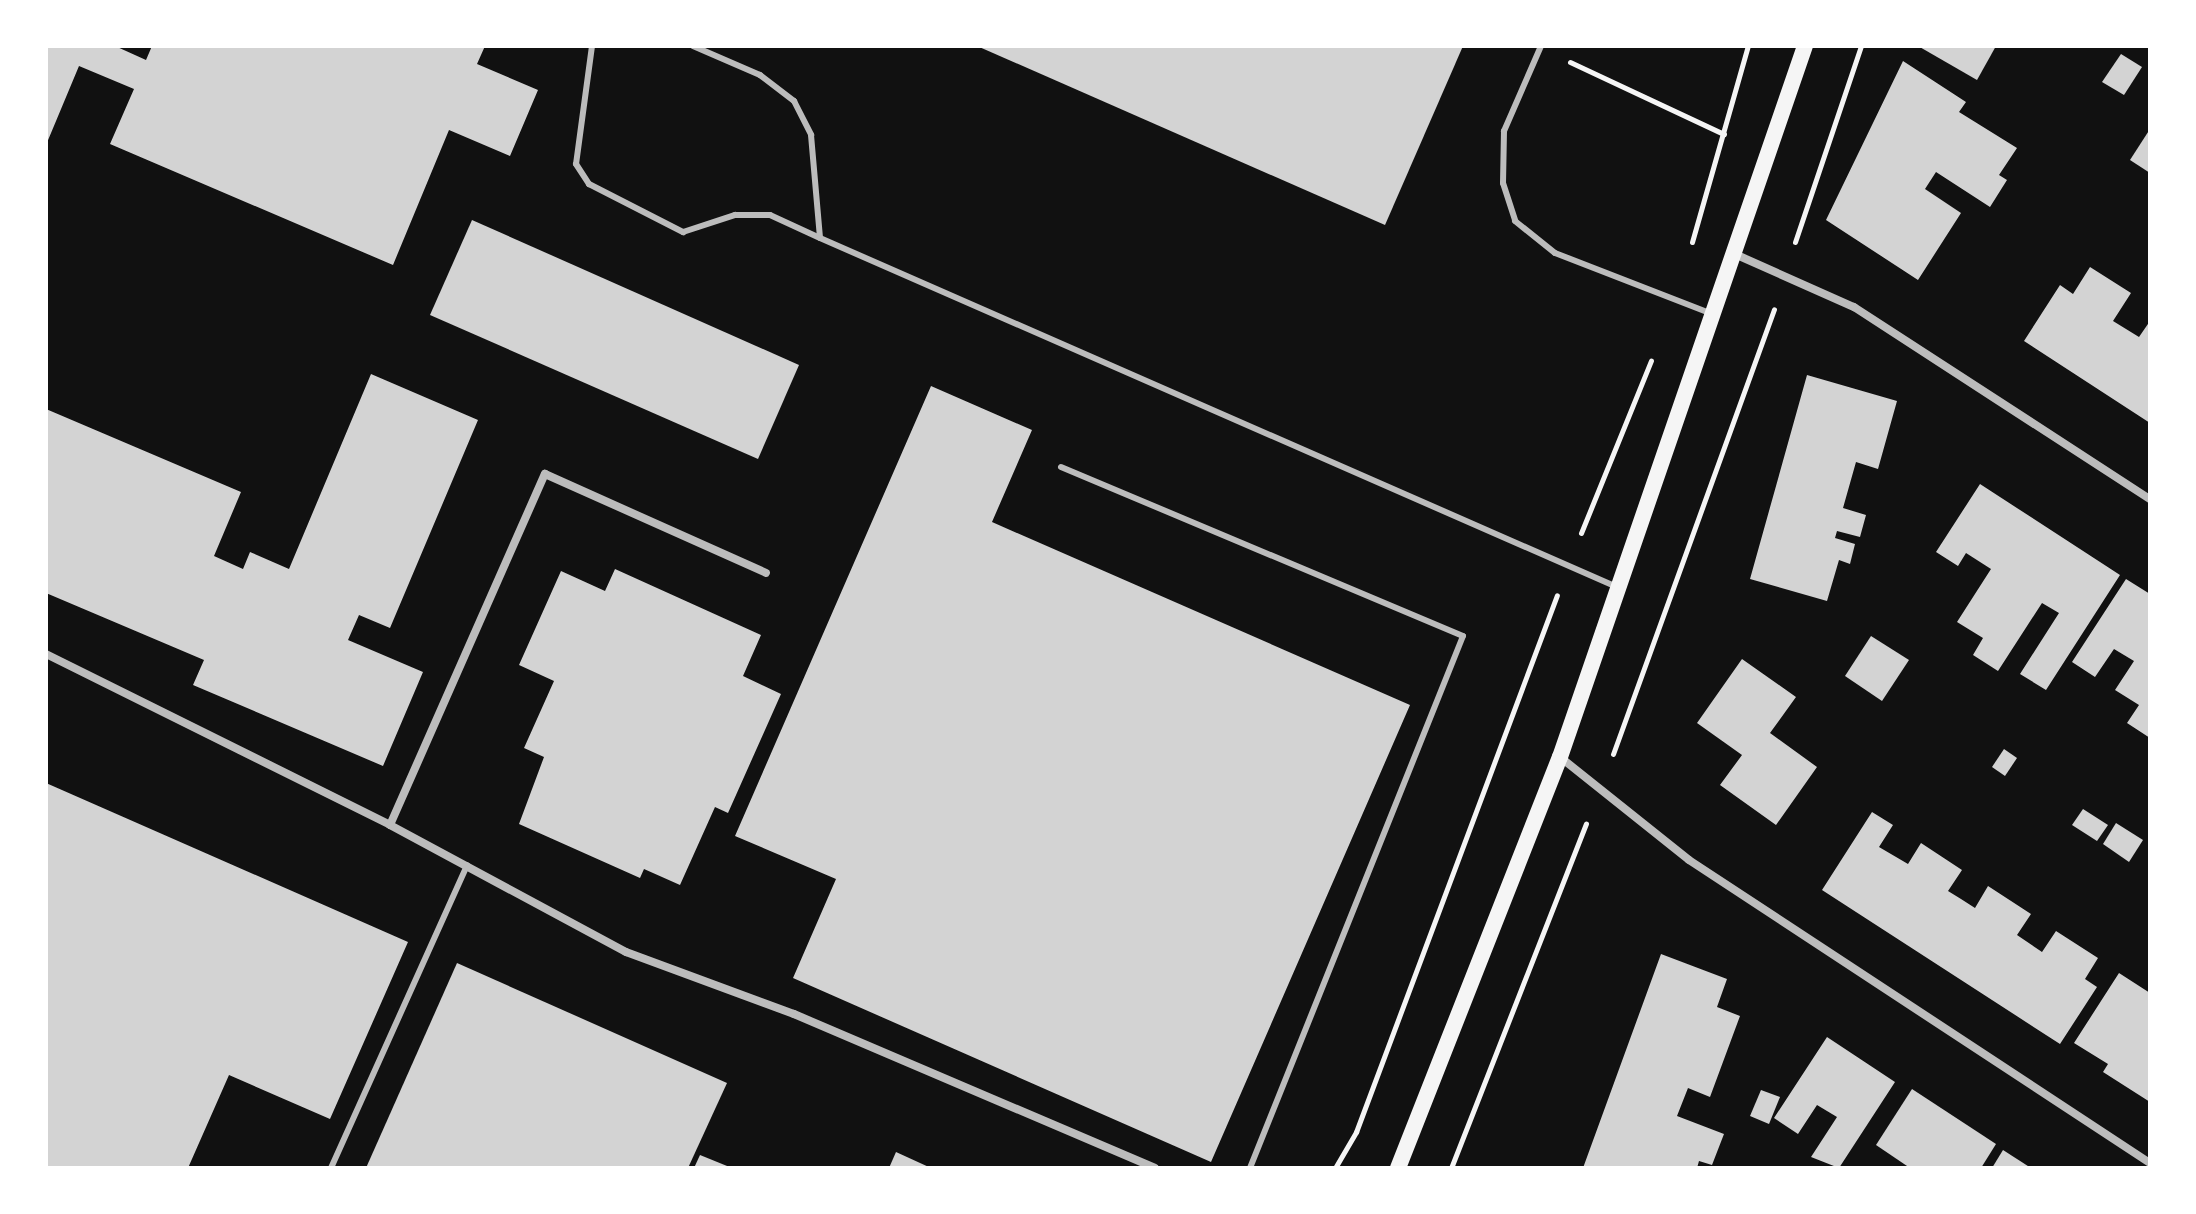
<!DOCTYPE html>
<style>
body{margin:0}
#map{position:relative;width:2196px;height:1214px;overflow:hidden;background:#111;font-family:Lato,sans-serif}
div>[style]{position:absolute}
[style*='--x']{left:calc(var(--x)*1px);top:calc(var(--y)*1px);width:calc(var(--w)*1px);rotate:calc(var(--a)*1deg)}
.building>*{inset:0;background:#d3d3d3}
.path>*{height:5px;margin:-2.5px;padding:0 2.5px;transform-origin:2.5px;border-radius:2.5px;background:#f5f5f5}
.service>*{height:6px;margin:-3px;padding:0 3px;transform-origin:3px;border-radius:3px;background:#bcbcbc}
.minor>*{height:8px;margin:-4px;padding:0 4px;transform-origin:4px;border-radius:4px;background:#bcbcbc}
.secondary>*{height:16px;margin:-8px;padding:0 8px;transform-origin:8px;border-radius:8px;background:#f5f5f5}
span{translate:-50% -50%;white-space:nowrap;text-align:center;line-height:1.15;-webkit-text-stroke:6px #fff;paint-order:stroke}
.frame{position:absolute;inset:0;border:48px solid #fff;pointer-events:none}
</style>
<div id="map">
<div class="building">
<i style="clip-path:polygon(46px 46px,115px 46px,146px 60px,152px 46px,485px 46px,477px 64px,538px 90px,510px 156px,449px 130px,393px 265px,110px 144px,134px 89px,79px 66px,46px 145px)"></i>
<i style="clip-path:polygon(977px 46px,1463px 46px,1385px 225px)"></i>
<i style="clip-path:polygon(1918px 46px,1996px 46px,1977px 80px)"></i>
<i style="clip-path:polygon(2121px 54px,2142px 67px,2124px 95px,2102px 82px)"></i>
<i style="clip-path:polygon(1903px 61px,1966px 102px,1959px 112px,2017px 148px,1999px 175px,2007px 180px,1990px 207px,1936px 172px,1925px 189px,1961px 213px,1918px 280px,1826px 220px)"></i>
<i style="clip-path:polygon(2150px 129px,2150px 173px,2130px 160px)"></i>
<i style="clip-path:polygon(472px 220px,799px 365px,758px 459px,430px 315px)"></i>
<i style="clip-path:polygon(2090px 267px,2131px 293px,2113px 321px,2139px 337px,2150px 321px,2150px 423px,2024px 341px,2060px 285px,2073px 294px)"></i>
<i style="clip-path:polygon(371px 374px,478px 420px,390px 628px,359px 615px,348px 640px,423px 672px,383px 766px,193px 685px,204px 660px,46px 593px,46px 409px,241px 492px,214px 556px,243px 569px,250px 552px,289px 569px)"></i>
<i style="clip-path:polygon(1807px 375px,1897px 401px,1878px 469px,1856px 462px,1843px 508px,1866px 515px,1860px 537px,1837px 531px,1835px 538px,1855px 544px,1850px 564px,1839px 560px,1827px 601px,1750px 579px)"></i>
<i style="clip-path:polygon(931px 386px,1032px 430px,992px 522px,1410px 705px,1211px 1162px,793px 978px,836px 879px,735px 836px)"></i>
<i style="clip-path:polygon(1980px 484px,2120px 575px,2046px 690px,2020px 674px,2059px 613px,2042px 603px,1998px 671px,1973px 655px,1983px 638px,1957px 622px,1991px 569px,1966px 553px,1958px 566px,1936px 552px)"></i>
<i style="clip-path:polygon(615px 569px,761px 635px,743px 676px,781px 694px,728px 813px,715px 807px,680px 885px,644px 869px,640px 878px,519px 824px,544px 757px,524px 748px,554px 681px,519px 665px,561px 571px,605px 591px)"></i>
<i style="clip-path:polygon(2126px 579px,2150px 594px,2150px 738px,2127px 723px,2139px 705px,2115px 690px,2134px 661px,2114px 649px,2095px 677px,2072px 662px)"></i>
<i style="clip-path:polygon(1871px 636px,1909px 660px,1882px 701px,1845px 676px)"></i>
<i style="clip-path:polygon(1742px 659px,1796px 697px,1770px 733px,1817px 767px,1776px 825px,1720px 785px,1742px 755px,1697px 723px)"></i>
<i style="clip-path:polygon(2004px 749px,2017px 758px,2005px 776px,1992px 767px)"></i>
<i style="clip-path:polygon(46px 783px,408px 942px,330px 1119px,229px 1075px,188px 1168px,46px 1168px)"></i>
<i style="clip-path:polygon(2083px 809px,2108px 825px,2097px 841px,2072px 825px)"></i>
<i style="clip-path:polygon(1872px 812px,1893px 825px,1879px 847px,1908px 864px,1921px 843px,1962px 870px,1948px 891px,1961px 899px,1975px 908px,1988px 886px,2031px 914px,2017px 935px,2042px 952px,2056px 931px,2098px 958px,2085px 979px,2097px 987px,2060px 1044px,1822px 890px)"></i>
<i style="clip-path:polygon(2116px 823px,2143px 840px,2129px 862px,2103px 844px)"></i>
<i style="clip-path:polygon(1661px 954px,1727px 979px,1717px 1007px,1740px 1016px,1710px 1097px,1688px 1088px,1677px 1116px,1724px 1134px,1712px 1165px,1699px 1161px,1697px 1168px,1583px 1168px)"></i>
<i style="clip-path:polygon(457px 963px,727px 1083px,688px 1168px,366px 1168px)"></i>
<i style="clip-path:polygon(2119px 973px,2150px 993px,2150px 1102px,2103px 1072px,2108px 1064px,2074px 1043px)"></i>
<i style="clip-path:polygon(1827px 1037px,1895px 1082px,1839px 1168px,1811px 1157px,1837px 1117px,1817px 1105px,1798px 1134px,1774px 1118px)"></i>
<i style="clip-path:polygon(1912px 1089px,1996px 1144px,1981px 1168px,1910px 1168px,1876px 1145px)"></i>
<i style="clip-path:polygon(1761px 1090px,1780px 1097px,1769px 1124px,1750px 1116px)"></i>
<i style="clip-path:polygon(2003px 1150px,2031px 1168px,1992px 1168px)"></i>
<i style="clip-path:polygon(896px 1152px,931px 1168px,889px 1168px)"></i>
<i style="clip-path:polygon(700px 1155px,732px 1168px,694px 1168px)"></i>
</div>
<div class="path">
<i style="--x:1570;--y:62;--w:170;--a:25.1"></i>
<i style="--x:1692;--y:242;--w:204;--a:-74.1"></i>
<i style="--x:1795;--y:242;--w:207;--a:-71.4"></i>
<i style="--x:1581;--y:533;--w:186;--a:-67.9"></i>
<i style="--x:1613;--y:754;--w:473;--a:-70.1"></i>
<i style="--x:1335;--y:1168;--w:42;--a:-59.7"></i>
<i style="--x:1356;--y:1132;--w:573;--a:-69.48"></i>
<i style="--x:1451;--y:1168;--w:370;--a:-68.6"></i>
</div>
<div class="service">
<i style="--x:592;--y:46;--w:119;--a:97.7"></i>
<i style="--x:576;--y:164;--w:24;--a:57"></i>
<i style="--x:589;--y:184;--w:106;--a:27.1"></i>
<i style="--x:683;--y:232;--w:55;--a:-18.1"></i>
<i style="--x:735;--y:215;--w:35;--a:0"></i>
<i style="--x:770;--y:215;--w:55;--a:24.7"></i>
<i style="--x:693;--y:46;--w:73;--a:23.4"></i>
<i style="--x:760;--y:75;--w:43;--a:37.4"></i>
<i style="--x:794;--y:101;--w:38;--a:63"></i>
<i style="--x:811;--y:135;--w:103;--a:85"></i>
<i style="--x:820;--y:238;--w:870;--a:23.65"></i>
<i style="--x:1541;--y:46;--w:93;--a:113.5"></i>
<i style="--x:1504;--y:131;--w:52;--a:91.1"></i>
<i style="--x:1503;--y:183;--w:40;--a:72"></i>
<i style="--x:1515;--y:221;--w:51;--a:38.7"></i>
<i style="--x:1555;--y:253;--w:168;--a:21.2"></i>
<i style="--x:1061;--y:467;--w:436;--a:22.8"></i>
<i style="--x:1463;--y:636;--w:573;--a:111.82"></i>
<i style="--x:331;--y:1168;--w:332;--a:-65.8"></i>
</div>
<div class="minor">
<i style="--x:1737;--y:255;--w:128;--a:24"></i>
<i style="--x:1854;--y:307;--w:353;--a:33"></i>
<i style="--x:46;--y:654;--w:384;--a:26.4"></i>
<i style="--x:390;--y:825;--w:268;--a:28.3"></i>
<i style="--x:626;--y:952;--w:179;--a:20.3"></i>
<i style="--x:794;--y:1014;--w:392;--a:23.1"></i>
<i style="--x:1560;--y:757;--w:165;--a:38.6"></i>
<i style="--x:1689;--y:860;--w:552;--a:33.32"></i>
<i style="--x:390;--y:825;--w:384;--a:-66.2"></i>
<i style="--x:545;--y:474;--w:242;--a:24.1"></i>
</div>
<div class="secondary">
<i style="--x:1398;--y:1168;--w:442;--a:-68.5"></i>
<i style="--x:1560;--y:757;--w:752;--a:-70.99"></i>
</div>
<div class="frame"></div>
</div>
